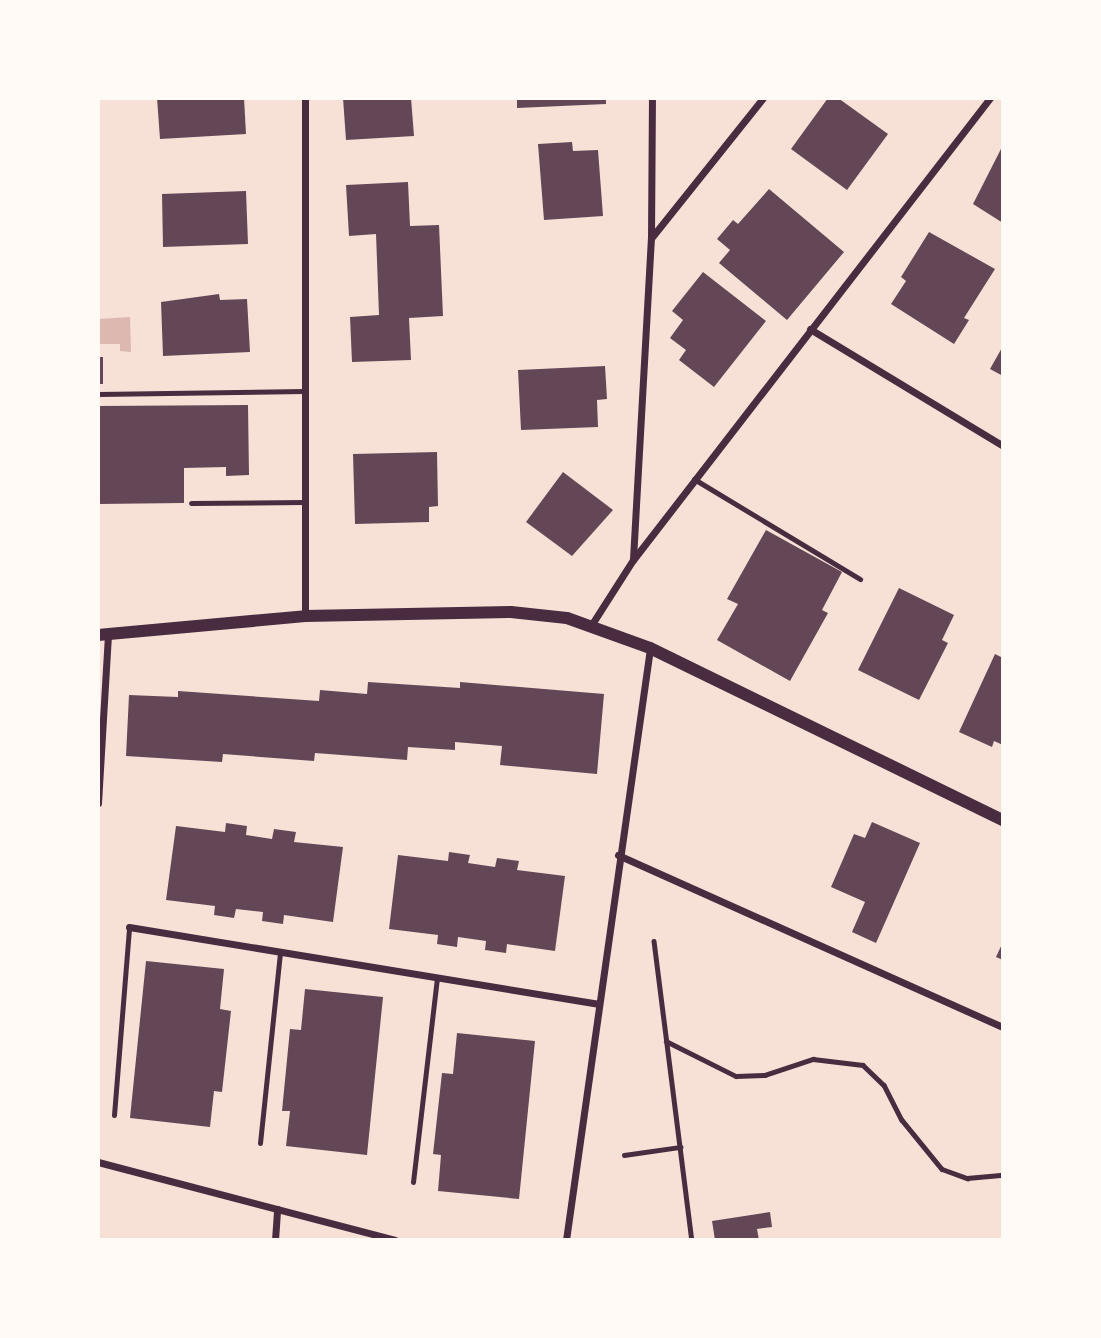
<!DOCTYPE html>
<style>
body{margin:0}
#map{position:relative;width:1101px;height:1338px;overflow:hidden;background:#f7e1d7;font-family:Inter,sans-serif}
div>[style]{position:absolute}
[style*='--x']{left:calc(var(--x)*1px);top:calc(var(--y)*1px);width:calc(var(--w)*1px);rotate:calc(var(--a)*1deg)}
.water>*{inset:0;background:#dcb8b0}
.building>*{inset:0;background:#644757}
.path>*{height:4.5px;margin:-2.25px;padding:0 2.25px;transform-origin:2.25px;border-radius:2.25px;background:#4a2c40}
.service>*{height:5px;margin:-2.5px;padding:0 2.5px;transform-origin:2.5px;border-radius:2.5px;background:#4a2c40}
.minor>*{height:7px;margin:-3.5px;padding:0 3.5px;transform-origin:3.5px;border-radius:3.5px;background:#4a2c40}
.tertiary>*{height:12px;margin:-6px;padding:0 6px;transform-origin:6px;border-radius:6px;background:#4a2c40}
span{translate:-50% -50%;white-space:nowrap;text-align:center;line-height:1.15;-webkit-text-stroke:5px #fffaf5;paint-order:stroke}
.frame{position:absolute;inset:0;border:100px solid #fffaf5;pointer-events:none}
</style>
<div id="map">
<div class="water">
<i style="clip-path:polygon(130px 317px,131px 352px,120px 351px,120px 344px,98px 344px,98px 319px)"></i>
</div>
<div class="building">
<i style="clip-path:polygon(157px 98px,244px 98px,246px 134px,160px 139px)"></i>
<i style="clip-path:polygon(343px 98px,411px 98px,414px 136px,346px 140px)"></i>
<i style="clip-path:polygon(517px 98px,606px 98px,606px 104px,517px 108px)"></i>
<i style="clip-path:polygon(828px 98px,838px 98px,888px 134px,847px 190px,791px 149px)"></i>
<i style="clip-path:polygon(572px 142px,573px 151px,598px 150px,603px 216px,544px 220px,538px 144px)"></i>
<i style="clip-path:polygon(1003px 145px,1003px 223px,973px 204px)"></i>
<i style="clip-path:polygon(408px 182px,410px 226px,439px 225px,443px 316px,409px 318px,411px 360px,352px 362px,350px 317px,379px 315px,376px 234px,349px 236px,346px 185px)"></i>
<i style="clip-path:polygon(769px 189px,844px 252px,787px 320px,719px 263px,730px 250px,717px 239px,733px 220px,738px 224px)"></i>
<i style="clip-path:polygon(246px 191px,248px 244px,163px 247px,162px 194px)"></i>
<i style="clip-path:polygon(929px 232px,995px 269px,964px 318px,969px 320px,954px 344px,891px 304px,906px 281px,901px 277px)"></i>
<i style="clip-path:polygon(703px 272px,766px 321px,714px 387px,679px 360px,686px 350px,670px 338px,683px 320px,672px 311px)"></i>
<i style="clip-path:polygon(219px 294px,220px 300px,247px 299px,250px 352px,163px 356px,161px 302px)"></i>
<i style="clip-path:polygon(1003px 346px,1003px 376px,990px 369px)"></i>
<i style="clip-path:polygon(98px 357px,103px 357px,103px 384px,98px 384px)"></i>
<i style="clip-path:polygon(605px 366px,607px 399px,597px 400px,598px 427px,521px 430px,518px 370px)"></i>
<i style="clip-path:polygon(248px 405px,249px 475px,226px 476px,226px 467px,184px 468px,184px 503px,98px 504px,98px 406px)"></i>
<i style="clip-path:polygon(437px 452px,438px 506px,429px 507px,429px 522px,355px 524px,353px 454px)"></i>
<i style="clip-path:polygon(563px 472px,613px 510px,572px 556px,526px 522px)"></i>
<i style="clip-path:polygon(766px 530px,842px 572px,822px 610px,828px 613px,790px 681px,717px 640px,738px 604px,727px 599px)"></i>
<i style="clip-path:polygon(899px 588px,954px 615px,942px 640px,948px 643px,919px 700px,858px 670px)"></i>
<i style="clip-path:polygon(995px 654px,1003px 658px,1003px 745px,994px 741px,992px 747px,959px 732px)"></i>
<i style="clip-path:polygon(368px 682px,460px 688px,460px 682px,604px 694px,597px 774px,500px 765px,502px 746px,455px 742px,455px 750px,408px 747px,407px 760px,315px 753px,314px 761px,223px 754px,222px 762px,126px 756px,129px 695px,178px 697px,178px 691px,319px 701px,320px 690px,367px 694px)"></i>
<i style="clip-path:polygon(872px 822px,920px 843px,876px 943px,852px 932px,865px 902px,831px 887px,854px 834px,865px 838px)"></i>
<i style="clip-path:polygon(226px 823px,247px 826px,246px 835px,272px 839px,274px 829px,296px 832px,294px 842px,343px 847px,333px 922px,284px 915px,283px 924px,262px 921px,263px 912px,236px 909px,234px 918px,214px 915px,215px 906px,166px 900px,176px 826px,225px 832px)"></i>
<i style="clip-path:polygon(449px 852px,470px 855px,468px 863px,495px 867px,497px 858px,519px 861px,517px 870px,565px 876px,555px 951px,507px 944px,506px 953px,485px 950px,486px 941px,458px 937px,457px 947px,437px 944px,438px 935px,389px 929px,398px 855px,448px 861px)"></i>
<i style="clip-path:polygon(1003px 942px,1003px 960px,996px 957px)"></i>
<i style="clip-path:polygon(146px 961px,224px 969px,220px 1009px,231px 1011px,222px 1092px,214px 1091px,210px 1127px,130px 1118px)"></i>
<i style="clip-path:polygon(305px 989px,383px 997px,367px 1155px,286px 1146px,290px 1111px,282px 1111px,290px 1029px,301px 1030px)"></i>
<i style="clip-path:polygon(457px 1033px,535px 1041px,519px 1199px,438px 1191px,441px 1155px,433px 1154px,442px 1073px,453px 1074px)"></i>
<i style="clip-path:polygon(770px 1212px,772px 1227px,757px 1229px,759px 1240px,715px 1240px,712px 1221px)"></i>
</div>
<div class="path">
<i style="--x:654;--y:941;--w:301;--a:82.8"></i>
<i style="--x:666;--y:1041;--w:78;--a:26.6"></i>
<i style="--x:736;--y:1076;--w:29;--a:-2"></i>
<i style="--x:765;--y:1075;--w:51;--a:-18.4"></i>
<i style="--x:813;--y:1059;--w:50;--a:6.8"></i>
<i style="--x:863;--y:1065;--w:29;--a:44"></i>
<i style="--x:884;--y:1085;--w:39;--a:63"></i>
<i style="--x:902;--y:1120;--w:63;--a:50.8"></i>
<i style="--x:942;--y:1169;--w:27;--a:20"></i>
<i style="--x:967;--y:1178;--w:36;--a:-5"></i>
<i style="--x:624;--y:1155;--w:57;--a:-8.1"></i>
</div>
<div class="service">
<i style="--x:98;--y:394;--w:207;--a:-0.8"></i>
<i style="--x:694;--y:479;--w:194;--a:31.1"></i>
<i style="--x:191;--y:503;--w:114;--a:-0.5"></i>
<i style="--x:114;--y:1115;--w:189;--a:-85.4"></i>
<i style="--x:260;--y:1143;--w:192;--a:-84"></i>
<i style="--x:413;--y:1182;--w:206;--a:-83.3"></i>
</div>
<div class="minor">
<i style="--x:652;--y:237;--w:178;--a:-51.4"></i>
<i style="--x:810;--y:329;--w:226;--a:31.2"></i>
<i style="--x:633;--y:559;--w:323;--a:-86.8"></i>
<i style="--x:651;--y:237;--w:139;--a:-89.6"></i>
<i style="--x:305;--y:616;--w:518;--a:-90"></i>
<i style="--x:592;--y:624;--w:76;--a:-57.4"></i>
<i style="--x:633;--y:560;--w:584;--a:-52.31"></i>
<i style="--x:98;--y:803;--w:169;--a:-86.6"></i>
<i style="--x:618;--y:855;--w:422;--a:24.1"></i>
<i style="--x:129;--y:927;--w:475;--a:9.3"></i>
<i style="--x:98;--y:1162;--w:307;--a:14.7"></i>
<i style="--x:275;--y:1240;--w:31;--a:-86"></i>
<i style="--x:566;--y:1240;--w:598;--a:-81.92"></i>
</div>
<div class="tertiary">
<i style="--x:98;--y:635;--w:208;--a:-5.2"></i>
<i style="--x:305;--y:616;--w:206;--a:-1.1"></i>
<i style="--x:511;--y:612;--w:56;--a:6.1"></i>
<i style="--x:567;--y:618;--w:88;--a:19.9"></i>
<i style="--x:650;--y:648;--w:393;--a:26"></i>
</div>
<div class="frame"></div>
</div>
